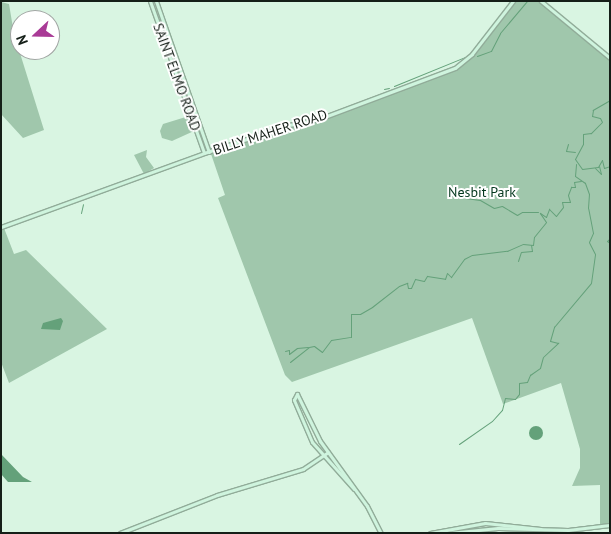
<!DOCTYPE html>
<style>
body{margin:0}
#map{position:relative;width:611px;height:534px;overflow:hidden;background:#d9f5e2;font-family:"PT Sans",sans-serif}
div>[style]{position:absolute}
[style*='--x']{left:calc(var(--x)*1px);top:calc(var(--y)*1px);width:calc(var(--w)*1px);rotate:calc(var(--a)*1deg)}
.green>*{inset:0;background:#a0c7ac}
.water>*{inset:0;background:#64a17a}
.round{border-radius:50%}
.stream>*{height:1px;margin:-0.5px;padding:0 0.5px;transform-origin:0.5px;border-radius:0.5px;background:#64a17a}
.roads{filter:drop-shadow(1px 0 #91ac99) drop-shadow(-1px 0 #91ac99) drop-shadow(0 1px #91ac99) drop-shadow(0 -1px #91ac99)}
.secondary>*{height:3px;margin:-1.5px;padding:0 1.5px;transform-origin:1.5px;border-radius:1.5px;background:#cff4de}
span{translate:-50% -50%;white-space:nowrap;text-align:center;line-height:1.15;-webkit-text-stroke:4px #fff;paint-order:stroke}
.street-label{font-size:14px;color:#151f18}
.park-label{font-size:14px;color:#03371d}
.frame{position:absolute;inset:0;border:2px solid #151f18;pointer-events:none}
.north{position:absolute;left:10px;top:10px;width:50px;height:50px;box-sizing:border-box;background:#fff;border:1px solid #a1a5a3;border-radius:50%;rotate:249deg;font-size:14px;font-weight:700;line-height:20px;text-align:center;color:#151f18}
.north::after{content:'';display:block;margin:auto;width:18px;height:22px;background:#a93a96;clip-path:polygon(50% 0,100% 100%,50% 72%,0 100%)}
</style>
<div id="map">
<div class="green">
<i style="clip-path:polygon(517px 1px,541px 1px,610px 57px,610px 525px,600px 527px,600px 485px,572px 486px,580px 468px,580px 449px,561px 383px,503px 404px,472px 318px,292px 382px,285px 375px,218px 198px,225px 195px,210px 151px,291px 124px,323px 118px,367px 99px,463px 65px)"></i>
<i style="clip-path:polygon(1px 2px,9px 4px,14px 34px,44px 130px,23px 138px,1px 114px)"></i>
<i style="clip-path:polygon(189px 116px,194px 131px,172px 141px,162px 138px,160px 131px,163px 124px)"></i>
<i style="clip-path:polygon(147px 150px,146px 157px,154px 168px,144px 174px,134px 155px)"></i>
<i style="clip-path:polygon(4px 228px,14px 254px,26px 250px,107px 329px,9px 383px,1px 362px,1px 229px)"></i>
</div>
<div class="water">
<i style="clip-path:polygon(61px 318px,63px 321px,60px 330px,41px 329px,43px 323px)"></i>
<i class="round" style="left:529px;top:426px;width:14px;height:14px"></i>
<i style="clip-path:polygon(1px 454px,23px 477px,32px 482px,8px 482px,1px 474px)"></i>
</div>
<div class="stream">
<i style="--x:477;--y:56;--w:15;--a:-20"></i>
<i style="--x:491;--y:51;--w:20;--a:-63"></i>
<i style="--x:500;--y:33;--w:42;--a:-49.8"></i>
<i style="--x:394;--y:86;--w:77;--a:-22.2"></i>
<i style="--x:384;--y:89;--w:5;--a:-11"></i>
<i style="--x:610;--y:100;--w:20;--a:150"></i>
<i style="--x:593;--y:110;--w:6;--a:99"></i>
<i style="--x:592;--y:116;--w:8;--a:14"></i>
<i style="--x:600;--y:118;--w:4;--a:63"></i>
<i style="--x:602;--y:122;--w:16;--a:135"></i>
<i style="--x:591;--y:133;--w:8;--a:173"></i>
<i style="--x:583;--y:134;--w:10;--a:90"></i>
<i style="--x:583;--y:144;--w:17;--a:118"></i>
<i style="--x:575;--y:159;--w:12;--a:55"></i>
<i style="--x:582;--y:169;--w:16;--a:-7"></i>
<i style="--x:598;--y:167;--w:8;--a:-60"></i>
<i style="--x:602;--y:160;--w:8;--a:76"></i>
<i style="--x:604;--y:168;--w:6;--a:-18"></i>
<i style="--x:568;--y:144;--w:7;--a:106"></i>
<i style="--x:566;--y:151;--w:9;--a:6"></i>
<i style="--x:595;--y:168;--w:8;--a:45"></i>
<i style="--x:601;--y:174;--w:8;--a:-104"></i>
<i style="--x:451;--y:196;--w:29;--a:8"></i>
<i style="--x:480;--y:200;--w:16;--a:30"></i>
<i style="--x:494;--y:208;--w:8;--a:-14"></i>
<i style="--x:502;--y:206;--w:17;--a:31"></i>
<i style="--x:517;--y:215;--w:6;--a:-31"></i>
<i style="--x:522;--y:212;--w:16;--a:0"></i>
<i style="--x:610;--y:211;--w:1;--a:90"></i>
<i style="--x:81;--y:213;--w:9;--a:-77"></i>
<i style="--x:610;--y:238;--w:4;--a:135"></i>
<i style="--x:607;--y:241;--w:4;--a:34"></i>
<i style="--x:518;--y:261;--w:9;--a:-72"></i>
<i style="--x:521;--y:252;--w:11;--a:-5"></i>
<i style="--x:532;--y:251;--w:6;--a:-99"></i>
<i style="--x:285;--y:351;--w:4;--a:-14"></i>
<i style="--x:289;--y:350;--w:4;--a:90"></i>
<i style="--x:289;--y:354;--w:10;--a:-37"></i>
<i style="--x:297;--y:348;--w:11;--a:-5"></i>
<i style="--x:290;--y:362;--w:24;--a:-38"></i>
<i style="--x:309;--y:347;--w:5;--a:-11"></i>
<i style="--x:314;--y:346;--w:10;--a:37"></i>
<i style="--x:322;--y:352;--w:15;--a:-53"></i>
<i style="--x:331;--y:340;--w:20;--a:-9"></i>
<i style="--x:351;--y:337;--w:23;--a:-90"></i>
<i style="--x:351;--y:314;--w:9;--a:0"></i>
<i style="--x:360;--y:314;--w:14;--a:-30"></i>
<i style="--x:372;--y:307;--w:34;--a:-38"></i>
<i style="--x:399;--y:286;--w:9;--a:-21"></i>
<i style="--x:407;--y:283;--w:5;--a:79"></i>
<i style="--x:408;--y:288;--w:3;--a:0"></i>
<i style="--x:411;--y:288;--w:10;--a:-66"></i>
<i style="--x:415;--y:279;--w:9;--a:13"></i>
<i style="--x:424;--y:281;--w:6;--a:-59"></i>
<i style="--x:427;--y:276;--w:18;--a:9"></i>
<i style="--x:445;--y:279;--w:6;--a:-72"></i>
<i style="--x:447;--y:273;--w:6;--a:45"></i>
<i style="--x:451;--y:277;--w:22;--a:-54"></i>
<i style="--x:464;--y:259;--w:9;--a:-27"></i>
<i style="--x:472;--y:255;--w:35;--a:-7"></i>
<i style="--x:507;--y:251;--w:17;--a:-24"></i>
<i style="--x:523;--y:244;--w:10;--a:6"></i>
<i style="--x:533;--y:245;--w:8;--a:-83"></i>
<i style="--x:534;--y:237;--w:19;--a:-51"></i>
<i style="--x:546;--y:222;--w:11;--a:-124"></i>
<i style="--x:540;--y:213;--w:7;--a:34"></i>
<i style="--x:546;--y:217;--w:9;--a:-69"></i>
<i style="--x:549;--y:209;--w:10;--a:45"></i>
<i style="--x:556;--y:216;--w:11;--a:-52"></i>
<i style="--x:563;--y:207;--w:5;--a:-101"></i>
<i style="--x:562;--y:202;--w:8;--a:0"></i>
<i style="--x:570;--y:202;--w:7;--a:-106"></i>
<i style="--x:568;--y:195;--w:9;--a:-69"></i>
<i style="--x:571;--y:187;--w:4;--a:0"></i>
<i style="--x:575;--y:187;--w:5;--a:-101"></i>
<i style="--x:574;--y:182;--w:7;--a:-8"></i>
<i style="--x:459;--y:444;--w:40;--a:-34.9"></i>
<i style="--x:492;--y:421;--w:15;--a:-48"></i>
<i style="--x:502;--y:410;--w:12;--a:-76"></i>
<i style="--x:505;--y:398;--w:10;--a:6"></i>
<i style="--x:515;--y:399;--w:6;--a:-51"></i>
<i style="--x:519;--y:394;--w:11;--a:-90"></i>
<i style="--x:519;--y:383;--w:8;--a:-7"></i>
<i style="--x:527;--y:382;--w:8;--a:-67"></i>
<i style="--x:530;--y:375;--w:12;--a:-35"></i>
<i style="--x:540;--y:368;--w:11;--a:-75"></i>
<i style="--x:543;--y:357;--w:21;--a:-43"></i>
<i style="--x:558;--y:343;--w:8;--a:-166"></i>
<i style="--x:550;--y:341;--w:15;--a:-74"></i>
<i style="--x:554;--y:327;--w:57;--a:-49.9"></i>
<i style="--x:591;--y:283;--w:29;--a:-82"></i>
<i style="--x:595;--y:254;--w:13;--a:-117"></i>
<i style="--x:589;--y:242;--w:10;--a:-66"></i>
<i style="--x:593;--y:233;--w:25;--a:-101"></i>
<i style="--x:588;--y:208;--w:14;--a:-86"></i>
<i style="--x:589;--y:194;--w:12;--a:-110"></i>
<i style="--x:585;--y:183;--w:12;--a:-145"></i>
<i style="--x:575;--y:176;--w:12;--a:-85"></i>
</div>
<div class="roads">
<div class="secondary">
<i style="--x:150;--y:1;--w:161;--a:70.4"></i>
<i style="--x:156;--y:1;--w:160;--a:70.7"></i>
<i style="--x:541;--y:1;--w:89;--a:39.6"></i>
<i style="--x:1;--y:227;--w:216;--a:-20"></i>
<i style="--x:204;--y:153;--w:89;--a:-18.2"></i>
<i style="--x:289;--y:125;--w:31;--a:-11"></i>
<i style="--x:319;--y:119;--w:145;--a:-20.6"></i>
<i style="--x:455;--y:68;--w:22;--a:-39"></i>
<i style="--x:472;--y:54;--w:67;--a:-52.3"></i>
<i style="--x:354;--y:489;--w:63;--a:-131.8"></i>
<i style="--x:312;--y:442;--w:46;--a:-113.2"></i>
<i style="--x:294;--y:400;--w:7;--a:-63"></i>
<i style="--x:297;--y:394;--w:52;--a:63.9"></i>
<i style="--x:320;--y:441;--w:80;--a:54.1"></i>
<i style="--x:367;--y:506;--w:30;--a:63"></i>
<i style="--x:120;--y:533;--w:104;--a:-21.4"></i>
<i style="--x:217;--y:495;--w:90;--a:-16.8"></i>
<i style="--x:303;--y:469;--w:30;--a:-34"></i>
<i style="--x:430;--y:533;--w:56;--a:-10.3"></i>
<i style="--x:485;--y:523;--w:56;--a:6.1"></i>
<i style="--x:449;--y:533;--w:49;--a:-5.8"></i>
<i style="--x:498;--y:528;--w:70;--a:1.6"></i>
<i style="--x:568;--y:530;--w:42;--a:-6.8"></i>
</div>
</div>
<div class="street-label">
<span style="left:177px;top:77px;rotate:70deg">SAINT ELMO ROAD</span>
<span style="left:270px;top:132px;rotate:-18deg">BILLY MAHER ROAD</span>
</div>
<div class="park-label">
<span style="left:482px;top:192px">Nesbit Park</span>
</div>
<div class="frame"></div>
<div class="north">N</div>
</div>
